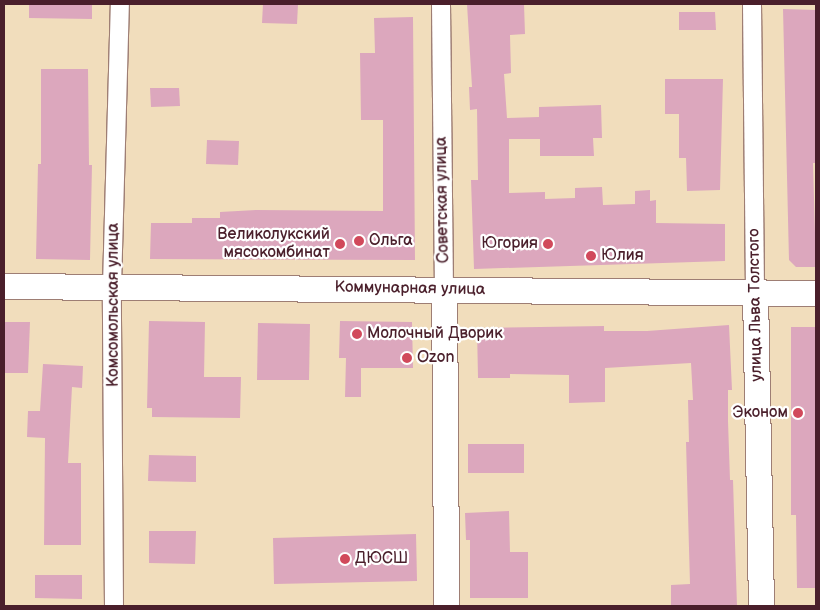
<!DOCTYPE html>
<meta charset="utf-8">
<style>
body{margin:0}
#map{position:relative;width:820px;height:610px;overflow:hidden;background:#f1ddbc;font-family:"Balsamiq Sans",sans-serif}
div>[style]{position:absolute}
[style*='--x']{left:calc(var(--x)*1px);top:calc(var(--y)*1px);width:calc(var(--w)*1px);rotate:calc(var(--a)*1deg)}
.building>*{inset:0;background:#dca7bd}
.roads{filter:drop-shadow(1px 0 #9e7e74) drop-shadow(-1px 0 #9e7e74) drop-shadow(0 1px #9e7e74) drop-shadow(0 -1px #9e7e74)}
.street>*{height:18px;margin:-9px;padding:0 9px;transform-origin:9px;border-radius:9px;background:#fff}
.secondary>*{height:25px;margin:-12.5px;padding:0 12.5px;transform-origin:12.5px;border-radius:12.5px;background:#fff}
.dots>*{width:14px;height:14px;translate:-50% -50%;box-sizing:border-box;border:2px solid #fff;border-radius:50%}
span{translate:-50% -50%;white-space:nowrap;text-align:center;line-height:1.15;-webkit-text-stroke:4.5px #fff;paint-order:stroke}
.street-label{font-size:16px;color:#4a1f2b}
.poi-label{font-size:16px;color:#4a1f2b}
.right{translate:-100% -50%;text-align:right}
.left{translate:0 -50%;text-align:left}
.frame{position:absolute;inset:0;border:5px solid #4a1f2b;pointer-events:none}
</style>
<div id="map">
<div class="building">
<i style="clip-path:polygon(29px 4px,92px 4px,92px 19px,29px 18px)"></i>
<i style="clip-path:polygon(263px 4px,298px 4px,297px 24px,262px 23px)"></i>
<i style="clip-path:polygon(467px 4px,524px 4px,525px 34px,510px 35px,511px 73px,504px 74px,507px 118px,539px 117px,539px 107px,601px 105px,602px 138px,593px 138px,594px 156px,540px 156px,540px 139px,509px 139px,509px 193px,545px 192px,545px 199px,575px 198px,575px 188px,602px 187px,603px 205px,635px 204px,635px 191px,650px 190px,650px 201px,656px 200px,656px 223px,725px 224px,725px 261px,474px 269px,471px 180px,478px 180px,477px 109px,470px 110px,469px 87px,472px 87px)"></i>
<i style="clip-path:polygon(783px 9px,816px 10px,816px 163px,813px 163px,816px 267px,796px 267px,789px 260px)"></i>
<i style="clip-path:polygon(679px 12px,715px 12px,716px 30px,679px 30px)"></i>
<i style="clip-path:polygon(413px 17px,415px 260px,150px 259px,151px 223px,192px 223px,192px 218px,220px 218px,220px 212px,256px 210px,383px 211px,383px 120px,361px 120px,360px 53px,375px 53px,374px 18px)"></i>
<i style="clip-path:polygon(41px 69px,88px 69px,89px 165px,92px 165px,90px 260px,36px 259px,38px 164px,41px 164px)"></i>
<i style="clip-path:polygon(665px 79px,723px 79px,720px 190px,687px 191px,686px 158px,679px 158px,679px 114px,665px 114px)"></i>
<i style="clip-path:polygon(150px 88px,179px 88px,180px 106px,151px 107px)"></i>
<i style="clip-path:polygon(207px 140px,239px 141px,238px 165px,206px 164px)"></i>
<i style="clip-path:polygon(149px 321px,205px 322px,204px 377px,241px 377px,240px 418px,152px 417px,152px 408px,147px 408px)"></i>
<i style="clip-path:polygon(340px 321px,412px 322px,413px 368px,361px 368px,361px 397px,345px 397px,346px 358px,339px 358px)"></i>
<i style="clip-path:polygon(4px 322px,30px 322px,28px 373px,4px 373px)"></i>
<i style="clip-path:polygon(258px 323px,310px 324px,309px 380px,257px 380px)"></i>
<i style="clip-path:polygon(729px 325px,732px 390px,728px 390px,728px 421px,730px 480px,733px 480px,737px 606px,671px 606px,671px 585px,690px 584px,686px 442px,689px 442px,688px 400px,693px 400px,691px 363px,605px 368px,605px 402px,569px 403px,569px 375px,510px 374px,510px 378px,478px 378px,477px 328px,604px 326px,604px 331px,647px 331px)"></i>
<i style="clip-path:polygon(791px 327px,816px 327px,816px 588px,797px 588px,796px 515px,791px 515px)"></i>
<i style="clip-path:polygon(43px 364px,83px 366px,82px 388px,72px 387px,68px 463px,81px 463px,81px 545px,44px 545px,45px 438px,27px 437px,28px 411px,40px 411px)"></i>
<i style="clip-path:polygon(468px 444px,524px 444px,524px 473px,468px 473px)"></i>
<i style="clip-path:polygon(149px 455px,196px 456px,196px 482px,148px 481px)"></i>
<i style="clip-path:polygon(509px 511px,510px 552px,528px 552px,528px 598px,470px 598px,470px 540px,466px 540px,465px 513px)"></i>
<i style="clip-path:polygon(149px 531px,196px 531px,195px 564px,149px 563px)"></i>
<i style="clip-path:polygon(416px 534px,417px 581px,274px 584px,273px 538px)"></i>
<i style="clip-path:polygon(35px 575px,82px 575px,82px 599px,35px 598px)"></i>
</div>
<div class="roads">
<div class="street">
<i style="--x:441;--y:4;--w:285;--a:89.4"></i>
<i style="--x:752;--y:4;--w:288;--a:89.4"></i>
<i style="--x:114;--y:606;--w:320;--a:-90.4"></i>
<i style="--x:112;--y:286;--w:282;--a:-88.4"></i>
</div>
<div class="secondary">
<i style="--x:4;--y:286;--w:812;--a:0.49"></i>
<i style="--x:444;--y:289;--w:317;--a:89.6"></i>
<i style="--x:755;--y:292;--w:314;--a:88.9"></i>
</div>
</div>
<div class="dots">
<i style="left:359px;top:241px;background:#d1495b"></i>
<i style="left:340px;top:244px;background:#d1495b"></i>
<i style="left:548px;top:244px;background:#d1495b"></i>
<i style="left:591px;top:256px;background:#d1495b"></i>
<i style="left:357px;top:334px;background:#d1495b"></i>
<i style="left:407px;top:358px;background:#d1495b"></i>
<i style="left:798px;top:413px;background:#d1495b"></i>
<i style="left:345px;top:559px;background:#d1495b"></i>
</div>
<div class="street-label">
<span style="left:443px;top:200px;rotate:-91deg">Советская улица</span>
<span style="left:410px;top:289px;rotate:1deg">Коммунарная улица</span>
<span style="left:114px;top:305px;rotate:-90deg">Комсомольская улица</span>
<span style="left:756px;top:305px;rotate:-91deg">улица Льва Толстого</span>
</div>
<div class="poi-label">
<span class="right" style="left:330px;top:244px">Великолукский<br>мясокомбинат</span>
<span class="left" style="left:369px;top:241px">Ольга</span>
<span class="right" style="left:538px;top:244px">Югория</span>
<span class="left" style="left:601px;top:256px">Юлия</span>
<span class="left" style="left:367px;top:334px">Молочный Дворик</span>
<span class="left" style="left:417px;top:358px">Ozon</span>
<span class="right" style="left:788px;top:413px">Эконом</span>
<span class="left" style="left:355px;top:559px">ДЮСШ</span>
</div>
<div class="frame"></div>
</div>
